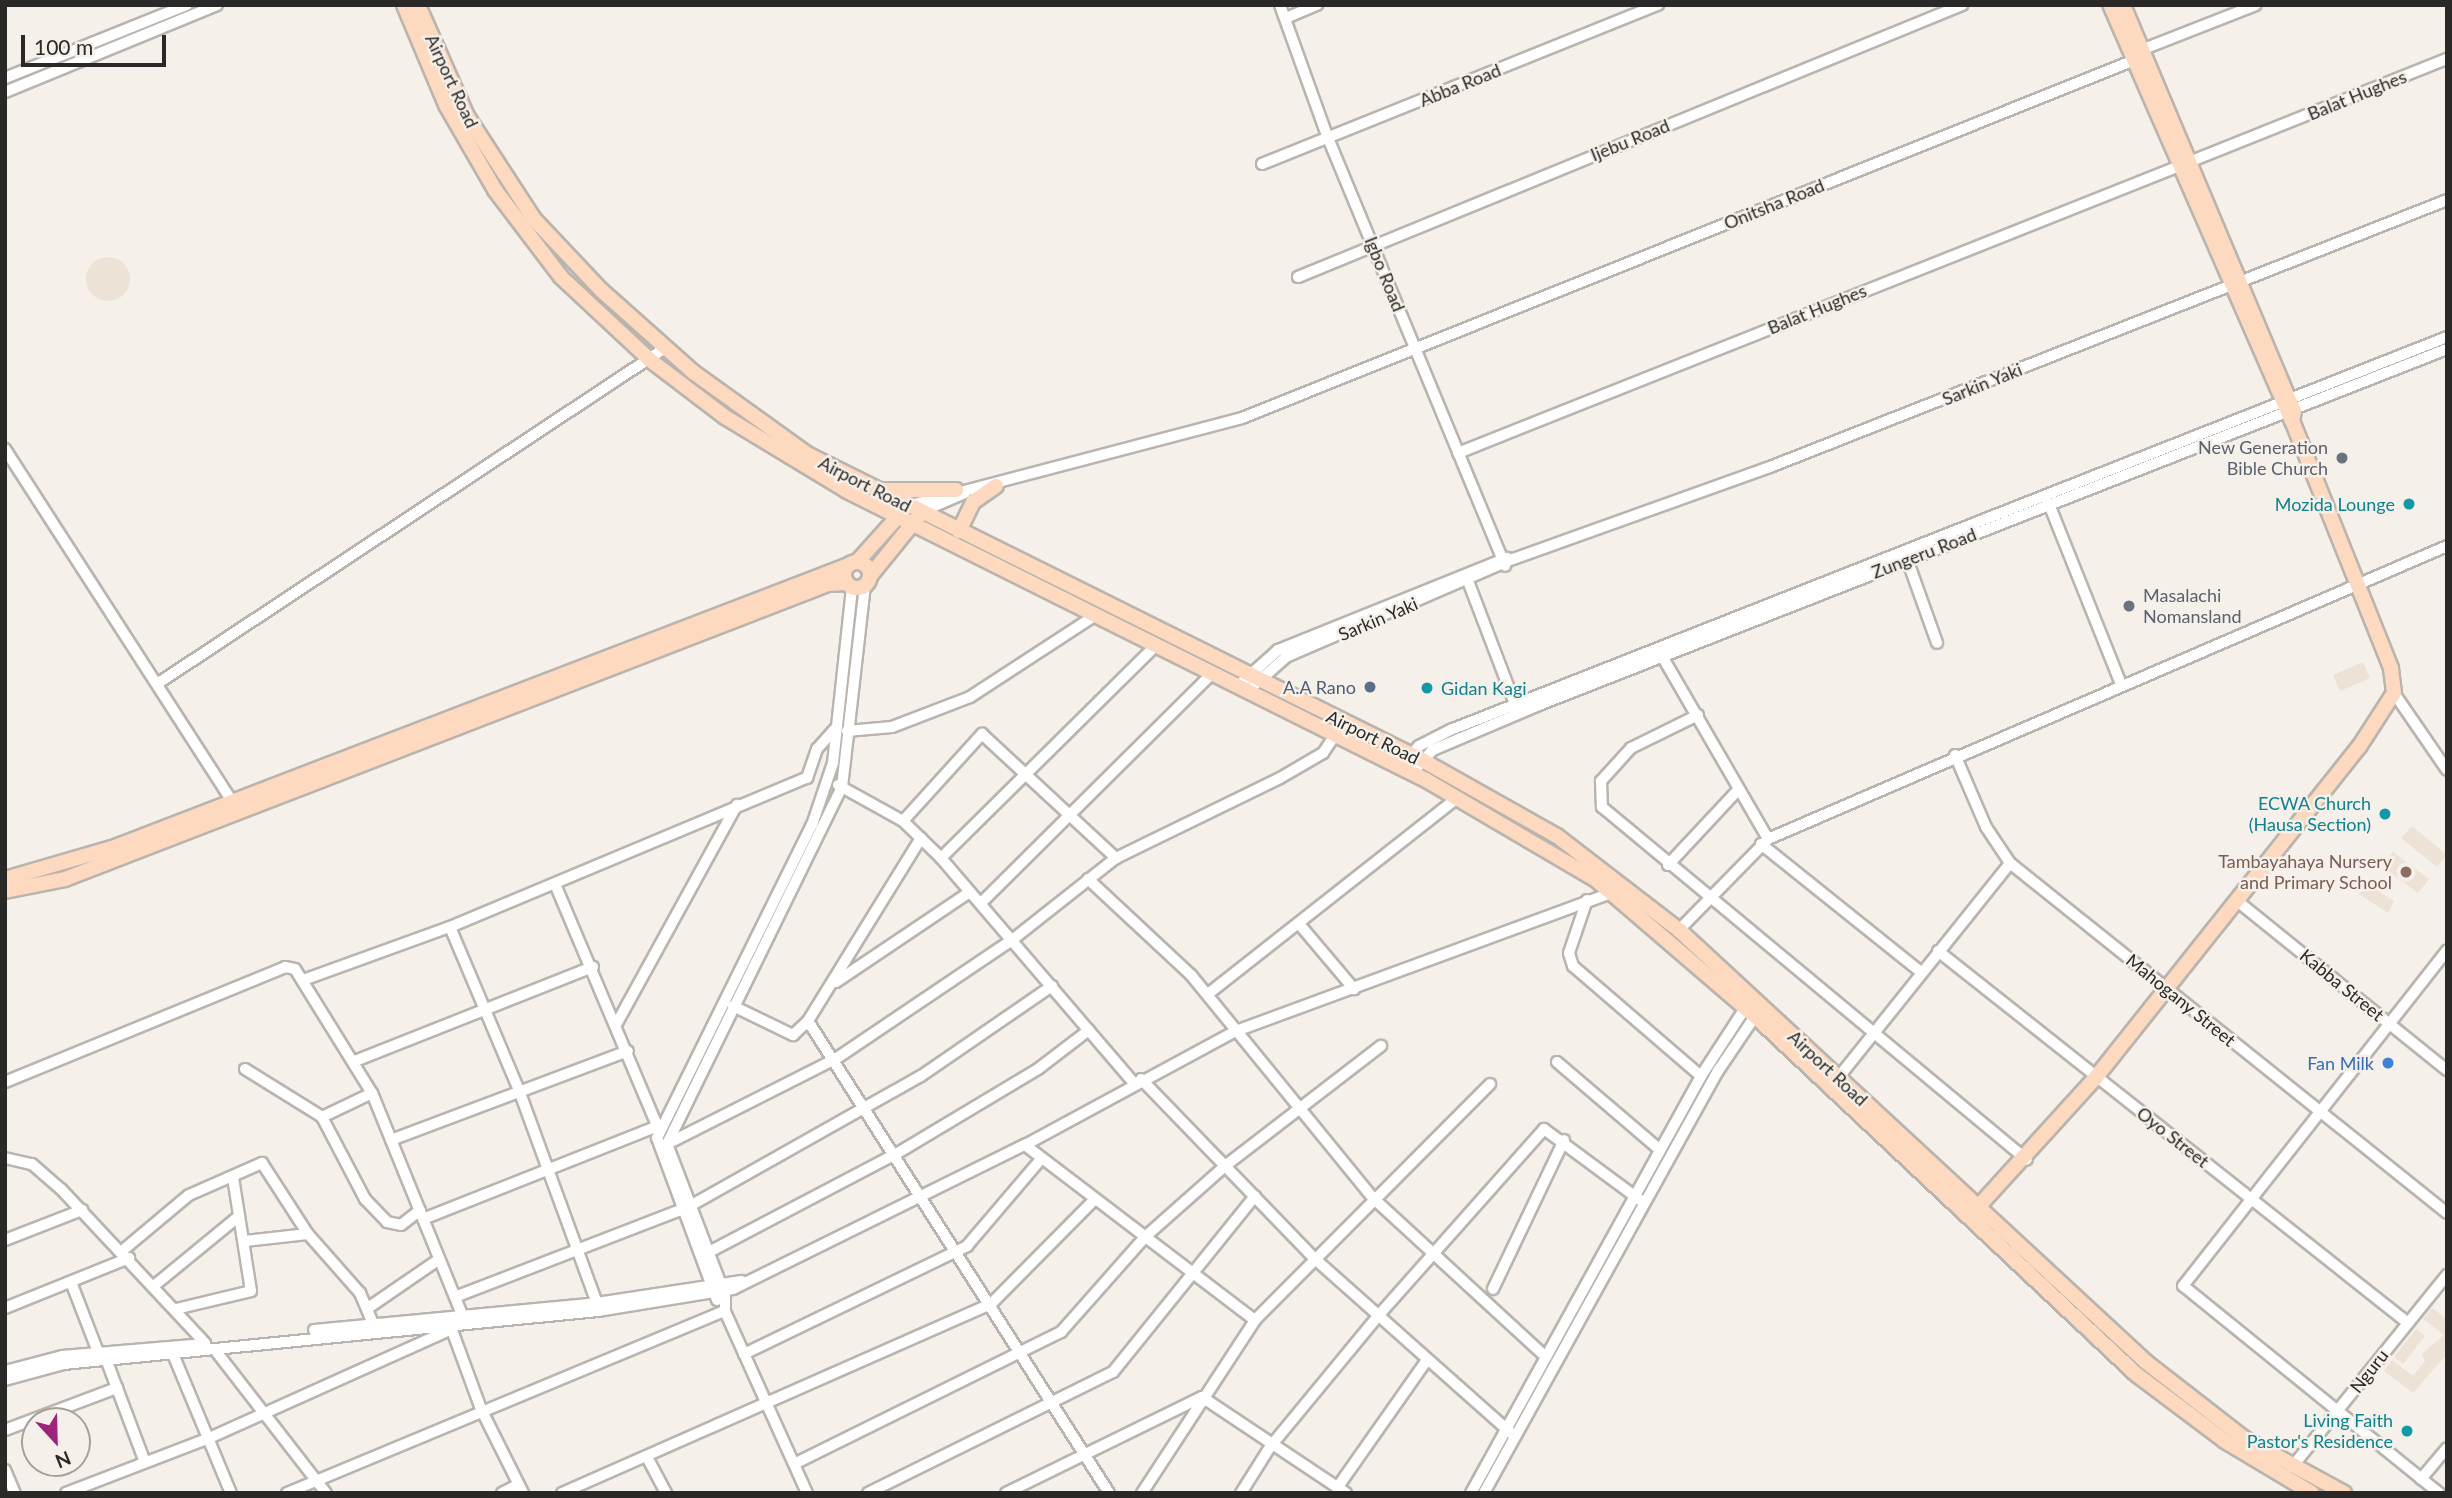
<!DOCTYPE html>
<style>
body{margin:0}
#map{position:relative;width:2452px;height:1498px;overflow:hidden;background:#f5f0e9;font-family:Lato,sans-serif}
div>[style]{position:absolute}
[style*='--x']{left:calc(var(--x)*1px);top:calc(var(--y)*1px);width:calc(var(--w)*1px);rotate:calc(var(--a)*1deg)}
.built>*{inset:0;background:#ece2d5}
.round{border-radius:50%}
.roads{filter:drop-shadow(2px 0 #b9b4ae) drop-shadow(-2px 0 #b9b4ae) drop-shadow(0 2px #b9b4ae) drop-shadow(0 -2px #b9b4ae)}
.minor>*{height:10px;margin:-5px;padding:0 5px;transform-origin:5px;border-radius:5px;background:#fff}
.major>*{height:14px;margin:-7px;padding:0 7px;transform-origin:7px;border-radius:7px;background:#fdd9bf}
.major>.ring{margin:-7px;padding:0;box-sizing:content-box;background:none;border:14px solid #fdd9bf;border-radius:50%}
.dots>*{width:19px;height:19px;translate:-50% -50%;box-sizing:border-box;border:4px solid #f5f0e9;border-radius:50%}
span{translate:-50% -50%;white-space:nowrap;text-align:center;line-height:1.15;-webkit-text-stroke:5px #f5f0e9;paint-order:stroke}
.street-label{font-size:18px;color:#2b2927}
.worship-label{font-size:18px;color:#5b616d}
.right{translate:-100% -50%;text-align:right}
.left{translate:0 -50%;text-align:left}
.culture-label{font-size:18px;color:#0d838f}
.service-label{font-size:18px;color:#4e5e75}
.education-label{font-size:18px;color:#785e54}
.shop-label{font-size:18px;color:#366cbe}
.frame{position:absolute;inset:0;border:7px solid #2b2927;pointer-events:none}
.north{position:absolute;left:21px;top:1407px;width:70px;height:70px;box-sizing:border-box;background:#f5f0e9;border:2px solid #a4a09b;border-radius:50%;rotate:158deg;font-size:19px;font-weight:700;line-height:28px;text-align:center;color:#2b2927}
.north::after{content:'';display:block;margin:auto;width:24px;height:32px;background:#9e237a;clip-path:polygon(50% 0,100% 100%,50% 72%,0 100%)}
.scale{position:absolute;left:21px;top:35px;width:145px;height:32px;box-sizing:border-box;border:4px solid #2b2927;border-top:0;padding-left:9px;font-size:21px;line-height:24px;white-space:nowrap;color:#2b2927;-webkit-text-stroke:5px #f5f0e9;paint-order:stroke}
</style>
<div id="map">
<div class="built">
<i class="round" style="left:86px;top:257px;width:44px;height:44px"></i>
<i style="clip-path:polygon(2363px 662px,2370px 678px,2340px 691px,2333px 675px)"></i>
<i style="clip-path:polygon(2412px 826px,2447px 855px,2437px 867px,2401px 838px)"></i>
<i style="clip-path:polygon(2393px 852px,2429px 879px,2418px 893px,2382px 866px)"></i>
<i style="clip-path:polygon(2366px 883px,2394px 901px,2388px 913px,2359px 894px)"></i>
<i style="clip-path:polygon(2432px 1308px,2447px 1319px,2447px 1354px,2413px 1393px,2384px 1371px,2392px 1360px,2413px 1376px,2425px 1361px,2422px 1354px,2444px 1335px,2423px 1319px)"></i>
<i style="clip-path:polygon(2416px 1329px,2425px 1336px,2403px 1364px,2394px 1357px)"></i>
</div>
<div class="roads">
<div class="minor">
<i style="--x:1280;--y:5;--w:141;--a:70.2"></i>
<i style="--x:1328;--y:138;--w:463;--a:67.5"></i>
<i style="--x:1286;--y:18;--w:34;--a:-23"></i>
<i style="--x:2141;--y:50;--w:123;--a:-21.4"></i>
<i style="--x:5;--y:78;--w:196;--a:-21.9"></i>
<i style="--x:5;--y:92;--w:229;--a:-22.3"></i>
<i style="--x:2189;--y:162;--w:278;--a:-21.8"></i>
<i style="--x:1262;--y:164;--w:427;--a:-21.9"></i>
<i style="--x:1298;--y:277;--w:718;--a:-22.28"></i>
<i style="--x:5;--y:449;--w:419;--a:57.2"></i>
<i style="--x:1458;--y:453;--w:774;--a:-21.69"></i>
<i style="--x:2049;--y:504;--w:194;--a:68.2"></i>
<i style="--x:907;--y:506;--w:346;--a:-14.7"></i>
<i style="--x:1242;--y:418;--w:959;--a:-21.86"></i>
<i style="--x:921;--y:512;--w:48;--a:-23.4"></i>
<i style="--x:1907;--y:559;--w:89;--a:70.3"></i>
<i style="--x:1468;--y:581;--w:132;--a:69.1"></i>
<i style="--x:1662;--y:656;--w:211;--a:59.9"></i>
<i style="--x:157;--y:684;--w:609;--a:-33.48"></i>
<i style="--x:1239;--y:685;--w:52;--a:-41.9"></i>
<i style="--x:1278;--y:650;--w:247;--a:-21.9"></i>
<i style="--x:1249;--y:690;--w:50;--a:-41.7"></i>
<i style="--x:1286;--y:657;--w:247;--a:-23.4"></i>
<i style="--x:1513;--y:559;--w:273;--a:-19.7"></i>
<i style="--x:1770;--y:467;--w:728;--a:-21.52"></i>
<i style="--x:2394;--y:693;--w:93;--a:55.5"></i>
<i style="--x:1698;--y:715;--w:75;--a:153.8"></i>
<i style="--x:1631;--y:748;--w:45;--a:132.3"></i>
<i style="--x:1601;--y:781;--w:26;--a:88"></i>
<i style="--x:1602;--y:807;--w:552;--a:39.71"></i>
<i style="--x:847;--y:731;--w:45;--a:-5.1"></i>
<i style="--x:892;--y:727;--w:84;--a:-21"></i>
<i style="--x:970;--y:697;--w:150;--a:-33.1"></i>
<i style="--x:1955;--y:755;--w:78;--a:66.7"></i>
<i style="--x:1986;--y:827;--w:43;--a:56.3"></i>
<i style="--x:2010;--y:863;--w:560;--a:38.69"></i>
<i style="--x:1400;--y:767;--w:28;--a:-48"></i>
<i style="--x:1419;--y:746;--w:38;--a:-27"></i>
<i style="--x:1453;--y:729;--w:1069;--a:-21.52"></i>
<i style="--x:1412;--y:773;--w:31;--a:-48"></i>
<i style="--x:1433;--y:750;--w:115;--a:-23"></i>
<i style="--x:1539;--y:705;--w:975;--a:-21.41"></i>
<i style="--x:838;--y:785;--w:74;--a:29"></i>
<i style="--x:903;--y:821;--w:53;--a:44.2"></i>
<i style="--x:941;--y:858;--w:296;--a:49.4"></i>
<i style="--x:903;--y:821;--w:118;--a:-47.8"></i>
<i style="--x:982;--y:734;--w:183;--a:42.8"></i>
<i style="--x:921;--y:838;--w:215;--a:121.7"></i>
<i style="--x:808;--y:1021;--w:560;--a:57.47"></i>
<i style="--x:1761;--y:844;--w:205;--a:38.7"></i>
<i style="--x:941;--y:858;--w:303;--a:-44.7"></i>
<i style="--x:1668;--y:865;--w:101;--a:-47"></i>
<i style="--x:1088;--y:879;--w:141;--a:43"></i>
<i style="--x:1191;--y:975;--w:288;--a:50.8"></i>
<i style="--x:1373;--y:1198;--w:235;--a:42.6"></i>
<i style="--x:555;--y:884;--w:269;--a:67.1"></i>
<i style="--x:1587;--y:900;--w:56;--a:108.8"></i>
<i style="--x:1569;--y:953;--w:14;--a:73"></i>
<i style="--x:1573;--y:966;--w:169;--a:40.7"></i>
<i style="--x:2236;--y:900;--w:271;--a:38.9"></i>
<i style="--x:981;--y:903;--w:325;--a:-44.8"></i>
<i style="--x:1300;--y:925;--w:84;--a:49.8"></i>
<i style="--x:450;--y:927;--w:180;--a:67.1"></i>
<i style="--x:520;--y:1093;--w:224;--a:69.9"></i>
<i style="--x:1679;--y:930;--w:127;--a:-45.6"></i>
<i style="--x:1768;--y:839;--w:740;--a:-23.34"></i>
<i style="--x:1938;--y:951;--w:599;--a:38.36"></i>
<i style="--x:306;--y:979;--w:153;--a:-19.9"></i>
<i style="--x:450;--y:927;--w:387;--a:-22.7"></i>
<i style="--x:807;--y:778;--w:31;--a:-71"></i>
<i style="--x:817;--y:749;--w:27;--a:-48"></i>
<i style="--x:836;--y:982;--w:161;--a:-33.9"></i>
<i style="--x:1208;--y:994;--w:317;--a:-38.2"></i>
<i style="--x:733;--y:1006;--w:67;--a:25.8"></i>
<i style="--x:793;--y:1035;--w:21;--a:-43"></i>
<i style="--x:617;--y:1023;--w:249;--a:-61.2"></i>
<i style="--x:355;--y:1061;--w:256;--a:-21.6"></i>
<i style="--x:1557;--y:1062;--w:135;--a:40.5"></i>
<i style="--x:245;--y:1069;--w:91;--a:31.9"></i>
<i style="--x:322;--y:1117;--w:93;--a:62.3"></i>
<i style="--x:365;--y:1199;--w:32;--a:46"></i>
<i style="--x:387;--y:1222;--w:14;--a:12"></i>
<i style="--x:401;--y:1225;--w:24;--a:-38"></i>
<i style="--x:1838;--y:1078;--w:275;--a:-51.3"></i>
<i style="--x:1141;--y:1079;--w:250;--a:46"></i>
<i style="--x:1315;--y:1259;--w:262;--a:41.6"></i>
<i style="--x:5;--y:1082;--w:303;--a:-22.3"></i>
<i style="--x:285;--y:967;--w:10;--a:11"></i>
<i style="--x:295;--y:969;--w:146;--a:58.2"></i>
<i style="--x:372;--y:1093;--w:242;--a:67.9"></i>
<i style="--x:322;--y:1117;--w:55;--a:-25.6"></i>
<i style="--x:391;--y:1140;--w:253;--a:-20.6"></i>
<i style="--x:667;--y:1144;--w:191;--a:-26.8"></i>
<i style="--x:837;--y:1058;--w:211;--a:-34"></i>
<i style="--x:1012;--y:940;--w:132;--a:-38.3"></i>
<i style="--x:1116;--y:858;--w:182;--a:-26"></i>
<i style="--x:1280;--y:778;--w:50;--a:-30.2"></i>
<i style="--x:1323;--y:753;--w:22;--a:-56"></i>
<i style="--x:1025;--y:1145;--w:289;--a:37.3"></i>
<i style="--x:5;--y:1158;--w:28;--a:13"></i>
<i style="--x:32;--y:1164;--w:38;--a:41"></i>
<i style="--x:61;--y:1189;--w:211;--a:46.9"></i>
<i style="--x:690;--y:1206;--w:265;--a:-29.4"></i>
<i style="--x:921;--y:1076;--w:159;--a:-34.5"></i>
<i style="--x:423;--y:1219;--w:253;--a:-21.6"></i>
<i style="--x:5;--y:1240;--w:83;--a:-21.3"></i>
<i style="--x:245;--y:1241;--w:63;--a:-6.3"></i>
<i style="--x:122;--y:1251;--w:87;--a:-39.9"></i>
<i style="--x:189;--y:1195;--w:80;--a:-23.7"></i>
<i style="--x:262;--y:1163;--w:85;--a:57.1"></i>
<i style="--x:308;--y:1234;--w:79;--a:48.6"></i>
<i style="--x:360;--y:1293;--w:34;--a:67"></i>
<i style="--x:709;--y:1252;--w:211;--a:-27.7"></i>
<i style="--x:896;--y:1154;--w:165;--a:-30.9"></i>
<i style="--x:1038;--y:1069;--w:64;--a:-37.4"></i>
<i style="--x:71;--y:1282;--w:75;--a:68.9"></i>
<i style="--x:155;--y:1285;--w:109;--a:-39.4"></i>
<i style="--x:1493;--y:1289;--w:165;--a:-64.5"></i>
<i style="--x:455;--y:1297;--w:241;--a:-21.1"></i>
<i style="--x:717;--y:1300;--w:173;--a:-110.3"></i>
<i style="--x:657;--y:1138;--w:349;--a:-63.7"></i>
<i style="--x:812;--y:825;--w:65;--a:-71.3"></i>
<i style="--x:833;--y:763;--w:177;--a:-83.8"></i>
<i style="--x:5;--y:1308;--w:134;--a:-22"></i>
<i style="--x:368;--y:1308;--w:85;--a:-34.4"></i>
<i style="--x:176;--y:1309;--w:77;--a:-13.5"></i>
<i style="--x:251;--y:1291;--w:115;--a:-99"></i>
<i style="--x:449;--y:1322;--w:93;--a:69.8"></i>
<i style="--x:481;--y:1409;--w:94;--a:63.4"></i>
<i style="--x:314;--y:1330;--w:284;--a:-5.4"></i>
<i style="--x:597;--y:1303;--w:146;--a:-8.7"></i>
<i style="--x:215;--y:1350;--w:181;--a:52.2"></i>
<i style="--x:173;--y:1354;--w:151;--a:67.4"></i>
<i style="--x:744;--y:1354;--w:248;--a:-25.8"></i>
<i style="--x:967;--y:1246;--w:114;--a:-49.6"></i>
<i style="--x:106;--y:1359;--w:110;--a:69.3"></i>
<i style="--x:5;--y:1371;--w:59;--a:-14.7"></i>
<i style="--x:62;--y:1356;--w:143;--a:-4.8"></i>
<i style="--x:5;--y:1380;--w:61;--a:-15.2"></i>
<i style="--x:64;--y:1364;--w:537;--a:-5.67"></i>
<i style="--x:598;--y:1311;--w:137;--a:-9.3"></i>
<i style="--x:733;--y:1289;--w:326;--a:-26.3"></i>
<i style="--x:1025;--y:1145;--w:240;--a:-28.4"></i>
<i style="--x:1236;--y:1031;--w:401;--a:-20.2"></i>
<i style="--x:5;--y:1430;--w:120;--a:-20.6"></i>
<i style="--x:647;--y:1457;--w:41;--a:62.2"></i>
<i style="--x:796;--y:1463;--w:296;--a:-26.3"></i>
<i style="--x:1061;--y:1332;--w:127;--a:-48.5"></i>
<i style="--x:1145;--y:1237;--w:107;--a:-41.6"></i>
<i style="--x:1225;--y:1166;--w:197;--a:-37.6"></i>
<i style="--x:2292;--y:1467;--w:247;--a:-51.1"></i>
<i style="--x:5;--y:1470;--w:25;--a:67"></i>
<i style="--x:2421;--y:1479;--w:40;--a:-50"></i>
<i style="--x:1337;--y:1488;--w:156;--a:-54.9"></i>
<i style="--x:66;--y:1493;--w:151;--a:-21"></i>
<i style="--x:207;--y:1439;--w:265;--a:-24.2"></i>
<i style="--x:287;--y:1493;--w:474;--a:-22.6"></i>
<i style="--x:502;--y:1493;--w:18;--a:-27"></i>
<i style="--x:562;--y:1493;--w:470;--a:-23.8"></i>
<i style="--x:992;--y:1303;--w:144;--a:-45.3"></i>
<i style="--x:807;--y:1493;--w:200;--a:-114.3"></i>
<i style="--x:725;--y:1311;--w:16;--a:-90"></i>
<i style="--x:725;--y:1295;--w:162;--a:-111"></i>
<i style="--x:667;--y:1144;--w:398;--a:-63.9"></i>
<i style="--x:842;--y:787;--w:202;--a:-83.5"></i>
<i style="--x:868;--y:1493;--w:273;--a:-26.3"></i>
<i style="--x:1113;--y:1372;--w:226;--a:-51.1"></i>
<i style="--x:1006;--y:1493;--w:218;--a:-26.1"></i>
<i style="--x:1202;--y:1397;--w:173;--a:33.7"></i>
<i style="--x:1142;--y:1493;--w:207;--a:-56.8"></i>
<i style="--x:1255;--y:1320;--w:333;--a:-45.1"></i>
<i style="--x:1241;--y:1493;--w:54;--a:-57.8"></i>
<i style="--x:1270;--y:1447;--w:170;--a:-50.5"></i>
<i style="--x:1378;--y:1316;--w:250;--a:-48.4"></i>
<i style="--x:1544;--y:1129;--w:124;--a:36.5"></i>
<i style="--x:1471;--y:1493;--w:476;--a:-61.1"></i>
<i style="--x:1701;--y:1076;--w:88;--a:-57"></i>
<i style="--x:1484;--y:1493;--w:483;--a:-61"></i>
<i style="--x:1718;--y:1071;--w:71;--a:-55.9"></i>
<i style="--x:2439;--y:1493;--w:329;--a:-141"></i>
<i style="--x:2183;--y:1286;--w:427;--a:-51.8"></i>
</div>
<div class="major">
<i style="--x:404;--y:5;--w:108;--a:67.2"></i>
<i style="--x:446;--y:105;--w:98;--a:60"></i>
<i style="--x:495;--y:190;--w:109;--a:52.8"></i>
<i style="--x:561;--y:277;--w:122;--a:43"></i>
<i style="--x:650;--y:360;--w:94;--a:37.2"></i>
<i style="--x:725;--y:417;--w:143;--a:31.2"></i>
<i style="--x:847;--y:491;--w:647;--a:26.53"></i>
<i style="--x:1426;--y:780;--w:196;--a:30.4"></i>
<i style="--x:1595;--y:879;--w:211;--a:40.6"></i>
<i style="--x:1755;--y:1016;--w:523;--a:43.22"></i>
<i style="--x:2136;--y:1374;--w:111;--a:37"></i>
<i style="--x:2225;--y:1441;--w:101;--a:30.9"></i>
<i style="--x:418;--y:5;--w:121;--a:66.2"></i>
<i style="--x:467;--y:116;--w:123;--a:57"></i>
<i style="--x:534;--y:219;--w:98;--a:46.7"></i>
<i style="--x:601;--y:290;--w:123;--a:41.7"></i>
<i style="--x:693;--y:372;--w:140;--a:35.7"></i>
<i style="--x:807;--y:454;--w:687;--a:26.45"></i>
<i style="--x:1422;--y:760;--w:155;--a:29.4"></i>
<i style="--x:1557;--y:836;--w:154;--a:37.6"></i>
<i style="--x:1679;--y:930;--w:636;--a:42.77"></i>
<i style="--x:2146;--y:1362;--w:125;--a:37.9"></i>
<i style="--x:2245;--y:1439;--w:113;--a:28.6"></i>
<i style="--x:2123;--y:5;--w:441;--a:67.2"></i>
<i style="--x:2294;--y:411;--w:10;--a:101"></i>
<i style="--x:877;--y:490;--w:79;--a:0"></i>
<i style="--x:959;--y:531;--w:32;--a:-64"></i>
<i style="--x:973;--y:502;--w:28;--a:-35"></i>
<i class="ring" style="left:844px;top:562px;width:12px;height:12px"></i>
<i style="--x:857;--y:562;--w:69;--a:-48"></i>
<i style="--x:870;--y:576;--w:76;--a:-50.9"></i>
<i style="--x:5;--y:879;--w:111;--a:-16.2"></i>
<i style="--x:112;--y:848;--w:789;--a:-21.01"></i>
<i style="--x:5;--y:891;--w:61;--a:-11.3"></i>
<i style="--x:65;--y:879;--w:818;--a:-21.14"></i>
<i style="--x:828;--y:584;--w:19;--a:-3"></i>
<i style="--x:1978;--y:1207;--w:177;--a:-47.7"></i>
<i style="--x:2097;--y:1076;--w:421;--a:-51.5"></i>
<i style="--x:2359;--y:747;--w:64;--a:-57.1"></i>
<i style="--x:2394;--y:693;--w:25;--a:-97"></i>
<i style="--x:2391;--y:668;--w:266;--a:-111.8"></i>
<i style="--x:2292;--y:421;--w:454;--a:-113.6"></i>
</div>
</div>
<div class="dots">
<i style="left:2342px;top:458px;background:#6b7280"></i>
<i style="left:2409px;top:504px;background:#0f9aa8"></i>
<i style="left:2129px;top:606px;background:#6b7280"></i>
<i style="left:1370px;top:687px;background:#5c6f8a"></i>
<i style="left:1427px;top:688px;background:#0f9aa8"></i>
<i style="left:2385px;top:814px;background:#0f9aa8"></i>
<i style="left:2406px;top:872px;background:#8d6e63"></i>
<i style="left:2388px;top:1063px;background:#3f7fe0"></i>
<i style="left:2407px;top:1431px;background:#0f9aa8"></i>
</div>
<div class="street-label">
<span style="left:452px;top:81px;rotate:65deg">Airport Road</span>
<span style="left:1460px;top:85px;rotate:-22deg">Abba Road</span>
<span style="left:2357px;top:95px;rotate:-22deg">Balat Hughes</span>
<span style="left:1630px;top:140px;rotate:-22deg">Ijebu Road</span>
<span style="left:1774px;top:204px;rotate:-22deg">Onitsha Road</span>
<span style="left:1385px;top:274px;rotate:68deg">Igbo Road</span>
<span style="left:1817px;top:309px;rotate:-22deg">Balat Hughes</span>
<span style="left:1982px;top:384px;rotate:-22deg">Sarkin Yaki</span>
<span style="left:865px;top:484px;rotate:27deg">Airport Road</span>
<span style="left:1924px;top:553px;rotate:-21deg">Zungeru Road</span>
<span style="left:1378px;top:619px;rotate:-23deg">Sarkin Yaki</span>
<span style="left:1373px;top:737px;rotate:26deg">Airport Road</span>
<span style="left:2342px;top:985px;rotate:39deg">Kabba Street</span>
<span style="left:2181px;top:1000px;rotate:39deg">Mahogany Street</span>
<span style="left:1828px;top:1068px;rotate:43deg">Airport Road</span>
<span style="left:2173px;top:1137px;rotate:38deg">Oyo Street</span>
<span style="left:2369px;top:1371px;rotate:-52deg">Nguru</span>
</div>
<div class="worship-label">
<span class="right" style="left:2328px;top:458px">New Generation<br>Bible Church</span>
<span class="left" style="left:2143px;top:606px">Masalachi<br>Nomansland</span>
</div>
<div class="culture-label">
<span class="right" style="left:2395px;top:504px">Mozida Lounge</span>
<span class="left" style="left:1441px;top:688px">Gidan Kagi</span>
<span class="right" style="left:2371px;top:814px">ECWA Church<br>(Hausa Section)</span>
<span class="right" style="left:2393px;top:1431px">Living Faith<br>Pastor's Residence</span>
</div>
<div class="service-label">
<span class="right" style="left:1356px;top:687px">A.A Rano</span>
</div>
<div class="education-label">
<span class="right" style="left:2392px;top:872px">Tambayahaya Nursery<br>and Primary School</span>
</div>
<div class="shop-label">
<span class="right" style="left:2374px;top:1063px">Fan Milk</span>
</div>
<div class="frame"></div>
<div class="north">N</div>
<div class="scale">100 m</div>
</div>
